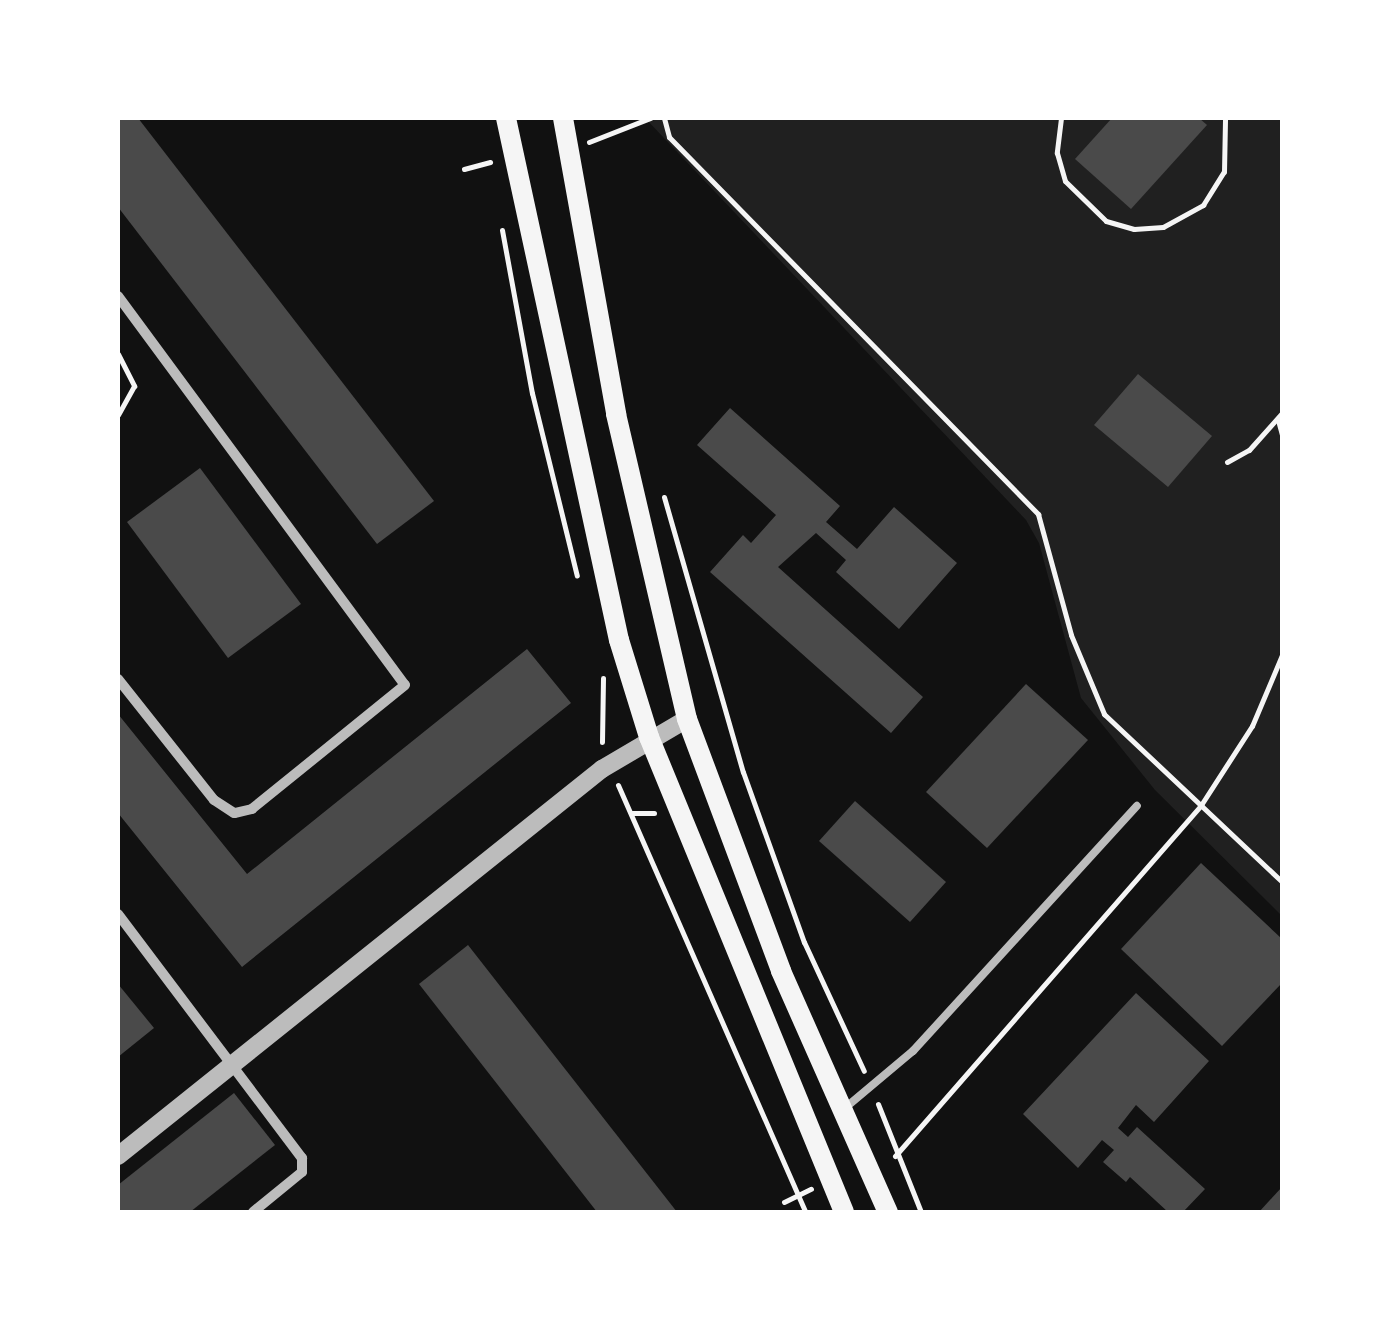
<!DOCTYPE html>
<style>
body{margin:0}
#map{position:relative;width:1400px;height:1330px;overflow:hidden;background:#111;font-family:"Nunito Sans",sans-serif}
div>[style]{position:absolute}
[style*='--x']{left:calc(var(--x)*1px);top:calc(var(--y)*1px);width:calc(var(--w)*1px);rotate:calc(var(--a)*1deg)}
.green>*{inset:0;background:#202020}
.building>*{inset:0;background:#4a4a4a}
.path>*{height:5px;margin:-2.5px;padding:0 2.5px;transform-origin:2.5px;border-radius:2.5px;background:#f5f5f5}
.service>*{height:8px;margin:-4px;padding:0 4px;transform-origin:4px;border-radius:4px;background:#bcbcbc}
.minor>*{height:10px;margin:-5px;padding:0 5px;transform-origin:5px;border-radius:5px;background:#bcbcbc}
.tertiary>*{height:18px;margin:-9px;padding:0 9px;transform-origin:9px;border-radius:9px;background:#bcbcbc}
.secondary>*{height:20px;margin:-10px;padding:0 10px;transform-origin:10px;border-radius:10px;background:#f5f5f5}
span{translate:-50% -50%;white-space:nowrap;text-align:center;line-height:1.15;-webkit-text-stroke:8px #fff;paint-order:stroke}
.frame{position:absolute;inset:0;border:120px solid #fff;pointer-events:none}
</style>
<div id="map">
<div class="green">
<i style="clip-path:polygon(645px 118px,1282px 118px,1282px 916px,1155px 790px,1081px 698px,1039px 543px,1026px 520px)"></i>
</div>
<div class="building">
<i style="clip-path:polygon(118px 118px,138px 118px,434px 501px,377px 544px,118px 207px)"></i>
<i style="clip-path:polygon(1112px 118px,1199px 118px,1207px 125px,1131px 209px,1075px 159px)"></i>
<i style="clip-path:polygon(1138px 374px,1212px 436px,1168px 487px,1094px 425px)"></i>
<i style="clip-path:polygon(730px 408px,840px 506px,826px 522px,857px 549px,894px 507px,957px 563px,899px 629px,836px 572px,846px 560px,816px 533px,778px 567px,923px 697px,891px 733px,710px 572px,743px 535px,751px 543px,776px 515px,697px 445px)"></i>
<i style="clip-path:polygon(200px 468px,301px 604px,228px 658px,127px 522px)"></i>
<i style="clip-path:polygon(527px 649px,571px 703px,242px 967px,118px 813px,118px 714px,247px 874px)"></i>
<i style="clip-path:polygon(1026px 684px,1088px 740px,987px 848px,926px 792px)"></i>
<i style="clip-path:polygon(855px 801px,946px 882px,910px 922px,819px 841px)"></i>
<i style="clip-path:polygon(1201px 863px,1282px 939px,1282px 983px,1222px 1046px,1121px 949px)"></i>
<i style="clip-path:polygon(468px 945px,677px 1212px,597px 1212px,419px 984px)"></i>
<i style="clip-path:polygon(118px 984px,154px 1028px,118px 1057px)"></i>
<i style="clip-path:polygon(1136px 993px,1209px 1061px,1154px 1122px,1136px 1105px,1118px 1128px,1128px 1137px,1137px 1127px,1205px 1189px,1183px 1212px,1168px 1212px,1130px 1177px,1126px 1182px,1103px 1162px,1114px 1150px,1102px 1140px,1078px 1168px,1023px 1114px)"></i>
<i style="clip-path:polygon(234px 1093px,275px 1145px,190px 1212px,118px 1212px,118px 1185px)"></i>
<i style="clip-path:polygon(1282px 1187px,1282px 1212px,1259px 1212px)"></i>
</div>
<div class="path">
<i style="--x:664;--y:118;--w:20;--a:75"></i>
<i style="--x:669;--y:137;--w:528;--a:45.61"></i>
<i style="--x:1038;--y:514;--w:125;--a:74.7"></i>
<i style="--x:1071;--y:635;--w:86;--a:67.3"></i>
<i style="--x:1104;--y:714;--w:245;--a:43.3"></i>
<i style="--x:1061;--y:118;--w:35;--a:97"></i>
<i style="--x:1057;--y:153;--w:29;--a:74"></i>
<i style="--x:1065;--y:181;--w:57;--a:44.3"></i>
<i style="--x:1106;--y:221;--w:29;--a:16"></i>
<i style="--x:1134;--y:229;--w:29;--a:-4"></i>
<i style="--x:1163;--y:227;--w:46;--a:-28.8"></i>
<i style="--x:1203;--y:205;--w:39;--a:-58"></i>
<i style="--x:1224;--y:172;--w:54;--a:-88.9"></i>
<i style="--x:589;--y:142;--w:66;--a:-21.5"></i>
<i style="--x:464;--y:169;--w:27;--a:-15"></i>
<i style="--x:502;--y:230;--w:166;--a:79.6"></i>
<i style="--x:532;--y:393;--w:188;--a:76.2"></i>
<i style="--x:118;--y:354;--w:36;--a:63"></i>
<i style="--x:134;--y:386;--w:33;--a:119"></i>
<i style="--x:1278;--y:420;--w:16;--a:75"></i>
<i style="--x:1227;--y:462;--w:25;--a:-29"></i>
<i style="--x:1249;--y:450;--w:50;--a:-48.3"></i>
<i style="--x:664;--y:497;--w:286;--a:74"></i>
<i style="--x:743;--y:772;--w:181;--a:70.3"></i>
<i style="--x:804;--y:942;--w:142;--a:65.1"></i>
<i style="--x:602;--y:742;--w:64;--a:-89.1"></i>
<i style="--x:618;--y:785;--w:466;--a:66.3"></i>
<i style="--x:632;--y:813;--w:22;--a:0"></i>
<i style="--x:878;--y:1104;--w:116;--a:68.3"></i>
<i style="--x:895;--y:1156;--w:466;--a:-48.9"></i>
<i style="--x:1201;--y:805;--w:94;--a:-57.2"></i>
<i style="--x:1252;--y:726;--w:77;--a:-67.1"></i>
<i style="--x:784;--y:1202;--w:30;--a:-26"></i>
</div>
<div class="service">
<i style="--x:845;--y:1108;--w:89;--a:-40"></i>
<i style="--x:913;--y:1051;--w:332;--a:-47.6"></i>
</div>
<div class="minor">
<i style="--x:118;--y:296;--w:483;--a:53.6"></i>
<i style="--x:405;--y:685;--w:197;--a:141"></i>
<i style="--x:252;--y:809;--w:18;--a:167"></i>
<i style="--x:234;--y:813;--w:24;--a:-147"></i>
<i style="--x:214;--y:800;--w:154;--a:-128.4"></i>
<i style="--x:118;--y:914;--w:306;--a:53"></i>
<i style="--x:302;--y:1158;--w:14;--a:90"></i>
<i style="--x:302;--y:1172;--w:63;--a:140.8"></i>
</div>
<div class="tertiary">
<i style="--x:118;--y:1156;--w:620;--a:-38.65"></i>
<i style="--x:602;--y:769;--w:99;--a:-30.5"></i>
</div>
<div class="secondary">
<i style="--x:506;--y:118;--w:534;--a:77.79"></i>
<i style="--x:619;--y:640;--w:102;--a:72.8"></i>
<i style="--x:649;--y:737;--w:513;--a:67.68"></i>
<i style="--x:563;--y:118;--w:301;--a:79.8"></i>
<i style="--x:616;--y:414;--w:313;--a:76.9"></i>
<i style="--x:687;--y:719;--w:269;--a:69.5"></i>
<i style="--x:781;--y:971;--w:264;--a:66.1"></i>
</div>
<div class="frame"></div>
</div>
